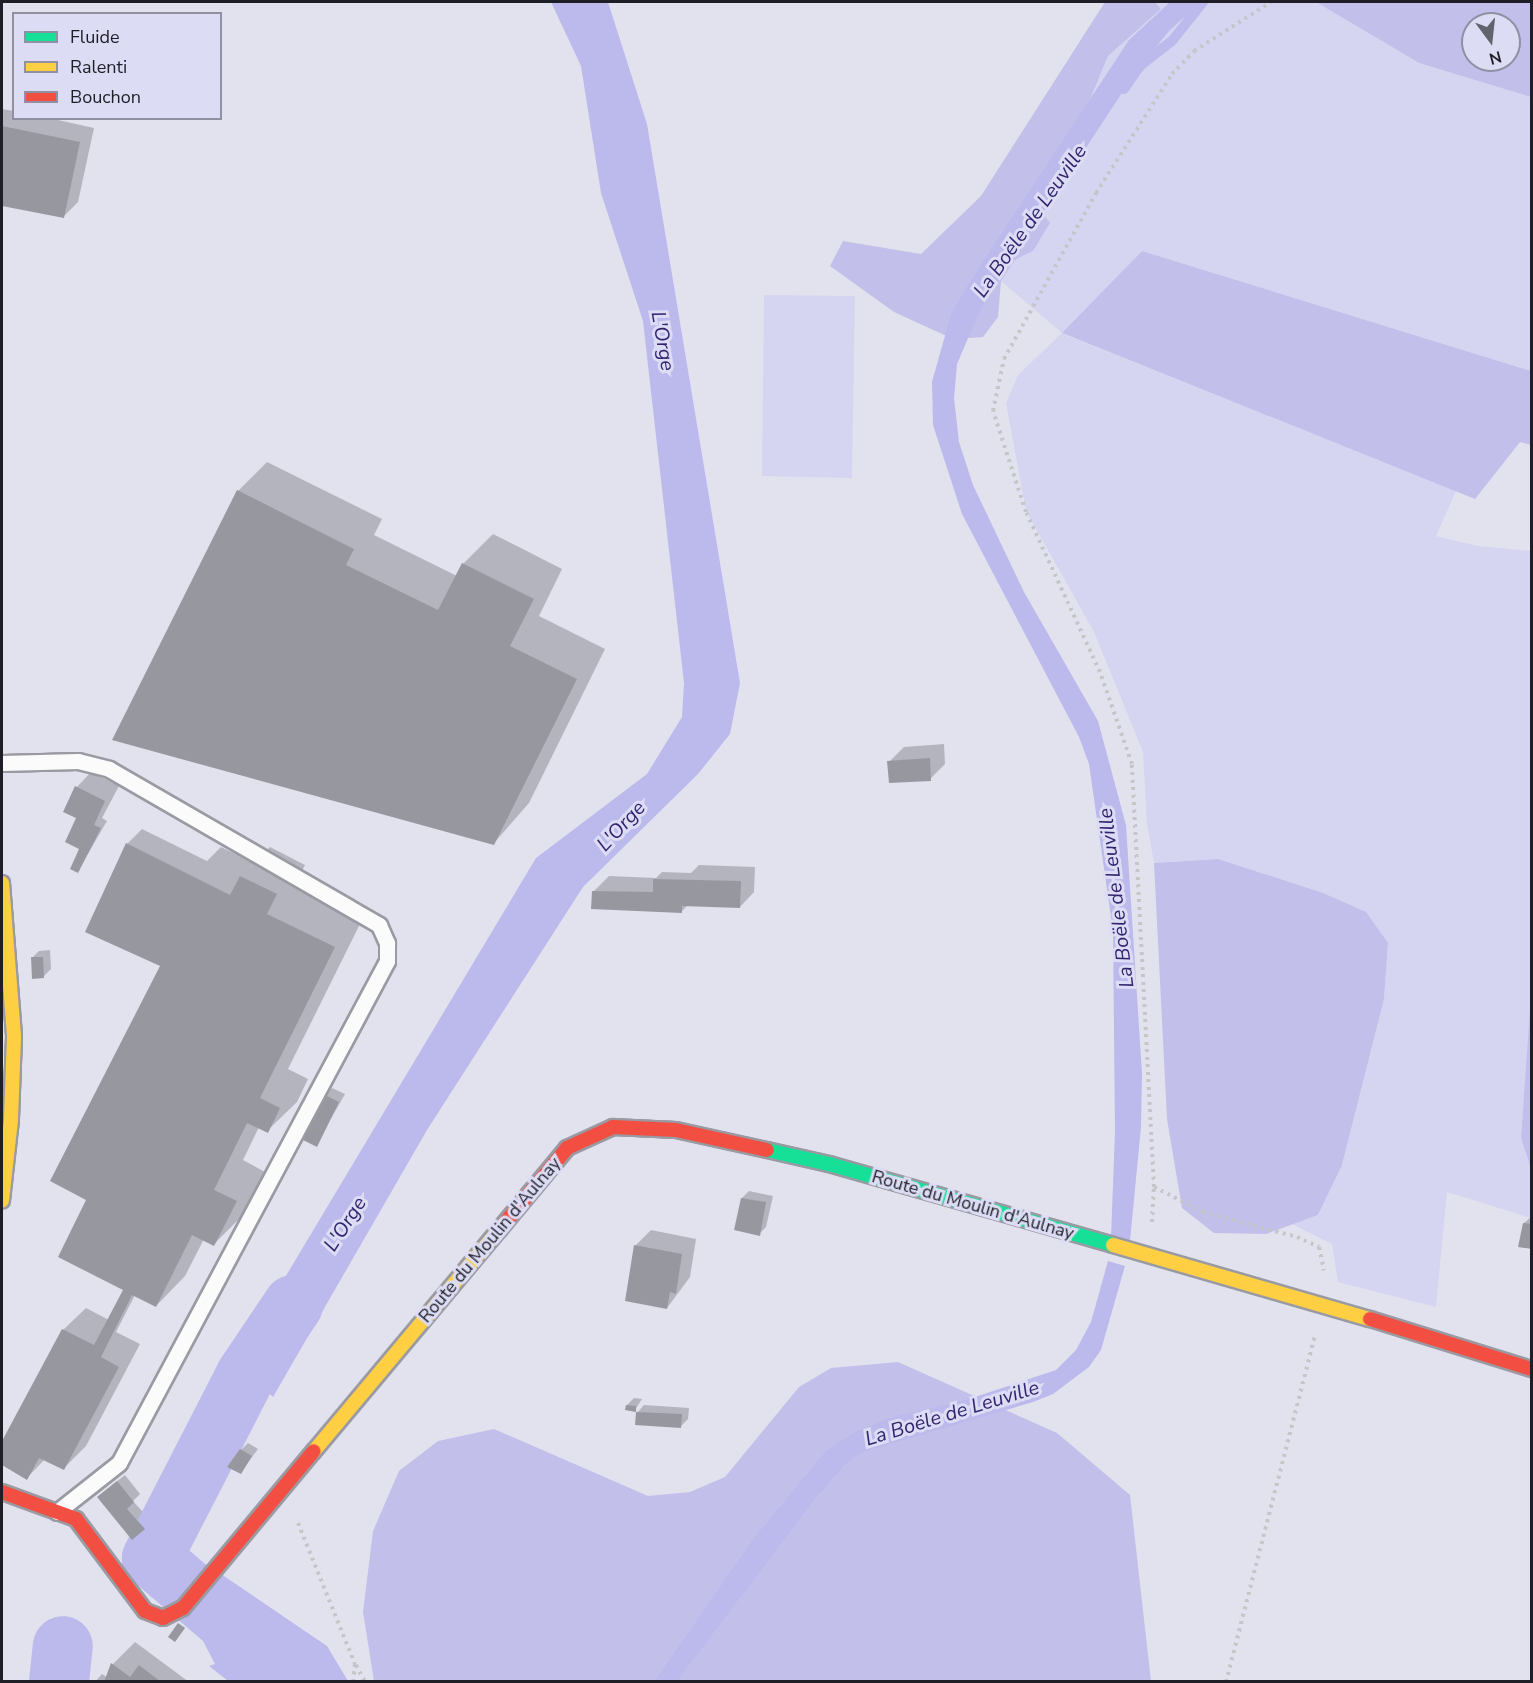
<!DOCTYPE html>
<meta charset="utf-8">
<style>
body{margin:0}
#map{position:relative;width:1533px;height:1683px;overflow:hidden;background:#e2e2ee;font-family:"Nunito Sans",sans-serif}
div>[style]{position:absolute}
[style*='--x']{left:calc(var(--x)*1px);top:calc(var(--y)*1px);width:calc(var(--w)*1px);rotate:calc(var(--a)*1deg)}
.green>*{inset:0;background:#d5d5f1}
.forest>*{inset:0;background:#c2bfea}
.water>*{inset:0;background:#bcb9ec}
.shadow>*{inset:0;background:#0003}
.stream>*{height:10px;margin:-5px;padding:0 5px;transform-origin:5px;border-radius:5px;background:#bcb9ec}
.river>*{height:60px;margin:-30px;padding:0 30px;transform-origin:30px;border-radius:30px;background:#bcb9ec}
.building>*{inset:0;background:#9797a0}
.path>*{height:4px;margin-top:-2px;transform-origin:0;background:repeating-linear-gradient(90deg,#c6c6ca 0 3px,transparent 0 7.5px)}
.roads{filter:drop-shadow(2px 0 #9a9aa3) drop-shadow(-2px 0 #9a9aa3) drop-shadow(0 2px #9a9aa3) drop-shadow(0 -2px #9a9aa3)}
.lane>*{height:15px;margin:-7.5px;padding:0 7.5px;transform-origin:7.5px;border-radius:7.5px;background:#fbfbfc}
.fast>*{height:14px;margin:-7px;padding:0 7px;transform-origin:7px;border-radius:7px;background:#16e098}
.slow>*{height:14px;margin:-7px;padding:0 7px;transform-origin:7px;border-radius:7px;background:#ffcf43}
.jam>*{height:14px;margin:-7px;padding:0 7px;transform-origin:7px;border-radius:7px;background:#f24e42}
span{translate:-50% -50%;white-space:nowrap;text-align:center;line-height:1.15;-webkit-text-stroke:6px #dcdcf4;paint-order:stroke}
.street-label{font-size:18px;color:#1f1e27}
.water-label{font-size:20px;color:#33236f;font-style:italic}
.frame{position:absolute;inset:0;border:3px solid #1f1e27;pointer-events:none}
.legend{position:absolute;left:12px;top:12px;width:210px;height:108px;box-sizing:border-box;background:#dcdcf4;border:2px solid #9090a2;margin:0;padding:8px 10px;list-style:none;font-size:18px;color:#1f1e27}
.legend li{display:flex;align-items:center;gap:12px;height:30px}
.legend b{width:30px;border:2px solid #9090a2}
.north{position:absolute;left:1461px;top:12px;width:60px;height:60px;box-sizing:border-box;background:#dcdcf4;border:2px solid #9090a2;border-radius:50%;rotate:165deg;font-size:16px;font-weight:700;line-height:24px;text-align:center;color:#1f1e27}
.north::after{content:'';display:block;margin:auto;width:21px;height:27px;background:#63636d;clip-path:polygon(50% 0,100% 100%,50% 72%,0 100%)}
</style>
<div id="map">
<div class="green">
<i style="clip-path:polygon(1155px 2px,1316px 2px,1419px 63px,1531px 97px,1531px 371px,1142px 251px,1063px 334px,1456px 491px,1436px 536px,1478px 546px,1531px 551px,1532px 995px,1521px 1138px,1531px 1169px,1531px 1218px,1447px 1192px,1436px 1307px,1338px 1282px,1332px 1244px,1292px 1224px,1318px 1215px,1342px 1165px,1384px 999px,1388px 943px,1265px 877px,1218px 859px,1154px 863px,1147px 824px,1143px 752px,1094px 632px,1026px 511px,1006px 403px,1018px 375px,1062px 333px,1001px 281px,1015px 260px,1033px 251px,1036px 205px,1077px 131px,1108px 56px,1161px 9px)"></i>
<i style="clip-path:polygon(764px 295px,855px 296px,852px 478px,762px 476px)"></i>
</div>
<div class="forest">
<i style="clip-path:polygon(1105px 2px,1155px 2px,1161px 9px,1108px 56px,1077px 131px,1036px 205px,1050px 223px,1033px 251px,1015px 260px,1001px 281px,998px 317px,983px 337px,953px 339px,894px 312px,830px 266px,843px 241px,921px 254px,981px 196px)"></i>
<i style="clip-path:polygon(evenodd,1316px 2px,1531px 2px,1531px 97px,1419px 63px,1316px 2px,1473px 24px,1509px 24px,1509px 60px,1473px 60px,1473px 24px)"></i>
<i style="clip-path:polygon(1142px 251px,1531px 371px,1531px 445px,1520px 442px,1475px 499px,1062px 333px)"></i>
<i style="clip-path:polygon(1218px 859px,1323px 893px,1366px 912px,1388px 943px,1384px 999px,1342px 1165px,1318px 1215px,1266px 1234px,1214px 1233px,1182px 1208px,1167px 1119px,1154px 863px)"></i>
<i style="clip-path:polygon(1531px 995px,1531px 1169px,1521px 1138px)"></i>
<i style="clip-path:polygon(898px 1362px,1057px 1433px,1130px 1495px,1151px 1681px,374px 1681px,363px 1612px,373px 1531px,399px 1471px,438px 1441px,494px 1429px,648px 1496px,690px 1492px,725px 1477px,799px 1387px,831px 1368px)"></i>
</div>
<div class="water">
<i style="clip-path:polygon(551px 2px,608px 2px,647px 124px,740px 683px,730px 734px,698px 774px,583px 887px,427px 1130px,273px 1397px,235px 1361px,536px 858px,647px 774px,682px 717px,684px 683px,643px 321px,601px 193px,581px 66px)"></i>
<i style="clip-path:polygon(1170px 2px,1201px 2px,1169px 31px,1135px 73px,981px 308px,957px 364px,954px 398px,959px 442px,973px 485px,1024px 592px,1098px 721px,1126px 825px,1142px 1073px,1141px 1127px,1130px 1241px,1111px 1237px,1115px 1132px,1113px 931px,1089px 764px,1079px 737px,962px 514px,933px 425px,932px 382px,951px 314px,971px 280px,1129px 40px)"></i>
<i style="clip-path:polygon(1108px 1261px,1125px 1266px,1101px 1350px,1089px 1367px,1053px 1394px,1033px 1402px,862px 1452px,845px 1464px,813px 1501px,677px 1681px,654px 1682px,754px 1538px,826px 1451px,857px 1431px,890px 1418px,969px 1399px,1056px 1370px,1076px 1350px,1091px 1322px)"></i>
<i style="clip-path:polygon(221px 1574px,327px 1646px,348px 1681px,228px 1681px,209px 1666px,215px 1664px,188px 1612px)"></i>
</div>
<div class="shadow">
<i style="clip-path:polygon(2px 109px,14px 111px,14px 118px,49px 118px,94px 128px,78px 202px,63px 217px,2px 204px)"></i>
<i style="clip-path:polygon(267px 462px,382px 519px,374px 535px,457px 576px,463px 564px,493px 534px,562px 569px,539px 616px,605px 649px,529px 803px,494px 843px,238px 491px)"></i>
<i style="clip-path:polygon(944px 744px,945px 764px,930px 779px,889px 762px,904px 747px)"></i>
<i style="clip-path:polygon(91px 772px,119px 786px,102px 818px,107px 821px,78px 871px,87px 841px,78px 818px,77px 787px)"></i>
<i style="clip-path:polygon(142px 829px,207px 861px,221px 847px,254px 863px,270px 847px,305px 865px,295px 884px,363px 918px,288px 1069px,308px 1079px,297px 1102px,267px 1131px,259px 1127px,243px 1160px,265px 1172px,243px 1215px,214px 1244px,204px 1239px,185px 1276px,156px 1306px,135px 1295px,116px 1332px,140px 1344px,86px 1446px,64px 1468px,45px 1459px,27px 1478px,2px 1463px,2px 1444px,63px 1330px,86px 1308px,109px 1320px,124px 1291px,88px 1200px,162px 966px,127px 844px)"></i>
<i style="clip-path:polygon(699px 865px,755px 867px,754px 892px,740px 907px,688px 905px,681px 912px,594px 891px,609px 876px,656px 878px,662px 872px,691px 873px)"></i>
<i style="clip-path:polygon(50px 950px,51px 969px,44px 976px,32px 958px,39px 951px)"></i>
<i style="clip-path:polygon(332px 1088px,345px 1094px,316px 1145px,325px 1095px)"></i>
<i style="clip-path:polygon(749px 1191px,773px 1196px,766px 1227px,759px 1234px,742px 1198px)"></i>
<i style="clip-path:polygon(1532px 1216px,1532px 1248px,1524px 1223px)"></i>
<i style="clip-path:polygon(651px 1230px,696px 1239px,690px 1277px,667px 1308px,627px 1300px,636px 1245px)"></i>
<i style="clip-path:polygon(634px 1398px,642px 1399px,635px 1410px,627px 1405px)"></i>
<i style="clip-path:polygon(644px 1405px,689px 1408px,688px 1419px,681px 1426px,637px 1413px)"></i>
<i style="clip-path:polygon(248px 1443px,258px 1449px,241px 1472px,241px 1450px)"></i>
<i style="clip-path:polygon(125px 1475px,140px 1494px,133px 1501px,151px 1521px,132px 1538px,106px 1490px)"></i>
<i style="clip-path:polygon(135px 1642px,189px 1682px,95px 1682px,102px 1674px,108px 1678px,113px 1664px)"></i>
</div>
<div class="stream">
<i style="--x:1124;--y:89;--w:29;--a:-55"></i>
<i style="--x:1141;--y:65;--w:39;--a:-38"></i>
<i style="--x:1172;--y:41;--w:50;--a:-51.5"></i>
</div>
<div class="river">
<i style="--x:293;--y:1305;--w:84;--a:123.9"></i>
<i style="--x:246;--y:1375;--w:206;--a:117.2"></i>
<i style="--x:152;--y:1558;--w:191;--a:40.5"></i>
<i style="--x:59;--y:1682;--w:36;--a:-84"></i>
</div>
<div class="building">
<i style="clip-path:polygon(2px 126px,80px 142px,64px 218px,2px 206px)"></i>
<i style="clip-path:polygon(237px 490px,354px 549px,346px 565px,438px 610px,462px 563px,534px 599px,510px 646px,577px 679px,494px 845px,112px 740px)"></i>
<i style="clip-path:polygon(930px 758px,931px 781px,889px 783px,887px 761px)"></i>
<i style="clip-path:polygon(75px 786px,105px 801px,94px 825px,101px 828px,78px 873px,70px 869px,79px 849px,65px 842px,76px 818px,63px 812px)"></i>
<i style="clip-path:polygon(126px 843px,230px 895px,240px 876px,277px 894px,267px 914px,335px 947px,260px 1098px,280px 1108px,268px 1133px,247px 1123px,214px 1190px,237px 1201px,214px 1246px,192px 1235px,156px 1307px,132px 1295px,101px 1357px,119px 1367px,64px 1470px,39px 1458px,27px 1480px,2px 1465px,2px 1441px,62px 1329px,94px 1345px,123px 1290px,58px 1257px,86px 1200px,50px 1181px,160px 966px,85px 932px)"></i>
<i style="clip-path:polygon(653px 879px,741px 881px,740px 908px,682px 906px,682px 913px,591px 909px,592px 891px,653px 892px)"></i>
<i style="clip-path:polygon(31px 957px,43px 957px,44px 978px,32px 979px)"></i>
<i style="clip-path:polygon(323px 1094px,339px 1102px,317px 1147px,301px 1139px)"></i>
<i style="clip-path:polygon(741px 1198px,766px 1202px,760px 1236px,734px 1230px)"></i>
<i style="clip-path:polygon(1523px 1223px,1532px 1224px,1532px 1249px,1518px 1247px)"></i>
<i style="clip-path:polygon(634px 1245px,682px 1254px,676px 1294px,670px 1292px,667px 1309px,625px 1301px)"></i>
<i style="clip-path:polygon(626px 1405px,636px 1406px,636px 1412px,682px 1414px,681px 1428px,635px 1425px,636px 1412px,625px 1410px)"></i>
<i style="clip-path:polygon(240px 1449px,252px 1456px,241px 1474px,227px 1467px)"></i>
<i style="clip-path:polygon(117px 1481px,134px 1502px,127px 1509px,145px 1529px,132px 1540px,97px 1497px)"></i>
<i style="clip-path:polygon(178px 1623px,185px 1628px,175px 1642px,168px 1637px)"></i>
<i style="clip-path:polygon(111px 1663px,130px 1677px,139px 1665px,161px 1682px,104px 1682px)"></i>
</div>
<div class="path">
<i style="--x:1154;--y:1187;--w:55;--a:27"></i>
<i style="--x:1203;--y:1212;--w:97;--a:14.9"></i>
<i style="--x:1297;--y:1237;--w:24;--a:24"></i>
<i style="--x:1319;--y:1247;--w:24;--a:78"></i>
<i style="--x:1152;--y:1222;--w:35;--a:-87"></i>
<i style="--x:1154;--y:1187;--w:424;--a:-93"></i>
<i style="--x:1132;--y:764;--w:97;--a:-109.2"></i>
<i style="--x:1100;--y:672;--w:176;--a:-114.8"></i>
<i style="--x:1026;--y:512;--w:106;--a:-108.1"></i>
<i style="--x:993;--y:411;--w:53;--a:-78.1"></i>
<i style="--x:1004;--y:359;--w:190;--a:-61"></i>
<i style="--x:1096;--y:193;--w:141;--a:-57.4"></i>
<i style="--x:1172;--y:74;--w:32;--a:-46"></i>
<i style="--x:1194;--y:51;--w:91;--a:-32.5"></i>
<i style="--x:298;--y:1523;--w:152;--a:68"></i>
<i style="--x:355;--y:1664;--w:18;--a:96"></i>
<i style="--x:356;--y:1665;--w:19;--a:62"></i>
<i style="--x:1226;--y:1682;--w:357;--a:-75.6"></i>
</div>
<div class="roads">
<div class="lane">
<i style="--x:2;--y:763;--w:76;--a:-1.5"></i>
<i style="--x:78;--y:761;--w:32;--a:14"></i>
<i style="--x:109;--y:769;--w:312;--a:30"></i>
<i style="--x:379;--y:925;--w:20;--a:66"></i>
<i style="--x:387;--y:943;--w:18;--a:90"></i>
<i style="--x:387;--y:961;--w:569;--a:118.1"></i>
<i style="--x:119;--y:1463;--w:79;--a:141.7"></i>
</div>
<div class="fast">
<i style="--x:767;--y:1150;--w:64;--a:12.7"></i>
<i style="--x:829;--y:1164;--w:295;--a:15.9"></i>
</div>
<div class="slow">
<i style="--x:2;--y:883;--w:154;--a:85.5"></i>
<i style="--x:14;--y:1037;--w:83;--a:92.1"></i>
<i style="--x:11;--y:1120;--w:81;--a:96.4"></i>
<i style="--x:1113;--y:1245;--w:267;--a:16.1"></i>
<i style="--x:314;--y:1451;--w:288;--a:-50.1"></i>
</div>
<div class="jam">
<i style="--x:499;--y:1230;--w:107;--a:-50.3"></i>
<i style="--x:567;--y:1148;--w:51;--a:-24.5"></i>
<i style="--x:613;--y:1127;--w:63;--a:2.7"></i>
<i style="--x:676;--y:1130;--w:93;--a:12.4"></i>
<i style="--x:1370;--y:1319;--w:170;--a:17.2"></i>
<i style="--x:2;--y:1492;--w:79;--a:20"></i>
<i style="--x:76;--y:1519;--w:115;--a:53.1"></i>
<i style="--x:145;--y:1611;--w:19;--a:21"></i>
<i style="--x:163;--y:1618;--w:22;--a:-27"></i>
<i style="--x:183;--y:1608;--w:204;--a:-50.2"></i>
</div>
</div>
<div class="street-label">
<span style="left:973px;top:1205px;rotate:16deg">Route du Moulin d'Aulnay</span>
<span style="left:490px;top:1240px;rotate:-50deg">Route du Moulin d'Aulnay</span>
</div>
<div class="water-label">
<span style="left:1030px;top:221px;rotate:-55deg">La Boële de Leuville</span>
<span style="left:663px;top:341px;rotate:80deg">L'Orge</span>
<span style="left:621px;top:826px;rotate:-47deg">L'Orge</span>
<span style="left:1116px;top:898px;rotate:-97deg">La Boële de Leuville</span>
<span style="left:345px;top:1224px;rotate:-57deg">L'Orge</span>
<span style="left:952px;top:1413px;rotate:-17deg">La Boële de Leuville</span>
</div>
<div class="frame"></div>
<ul class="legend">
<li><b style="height:8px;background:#16e098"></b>Fluide</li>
<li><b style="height:8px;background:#ffcf43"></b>Ralenti</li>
<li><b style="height:8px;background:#f24e42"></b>Bouchon</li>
</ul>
<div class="north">N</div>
</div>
